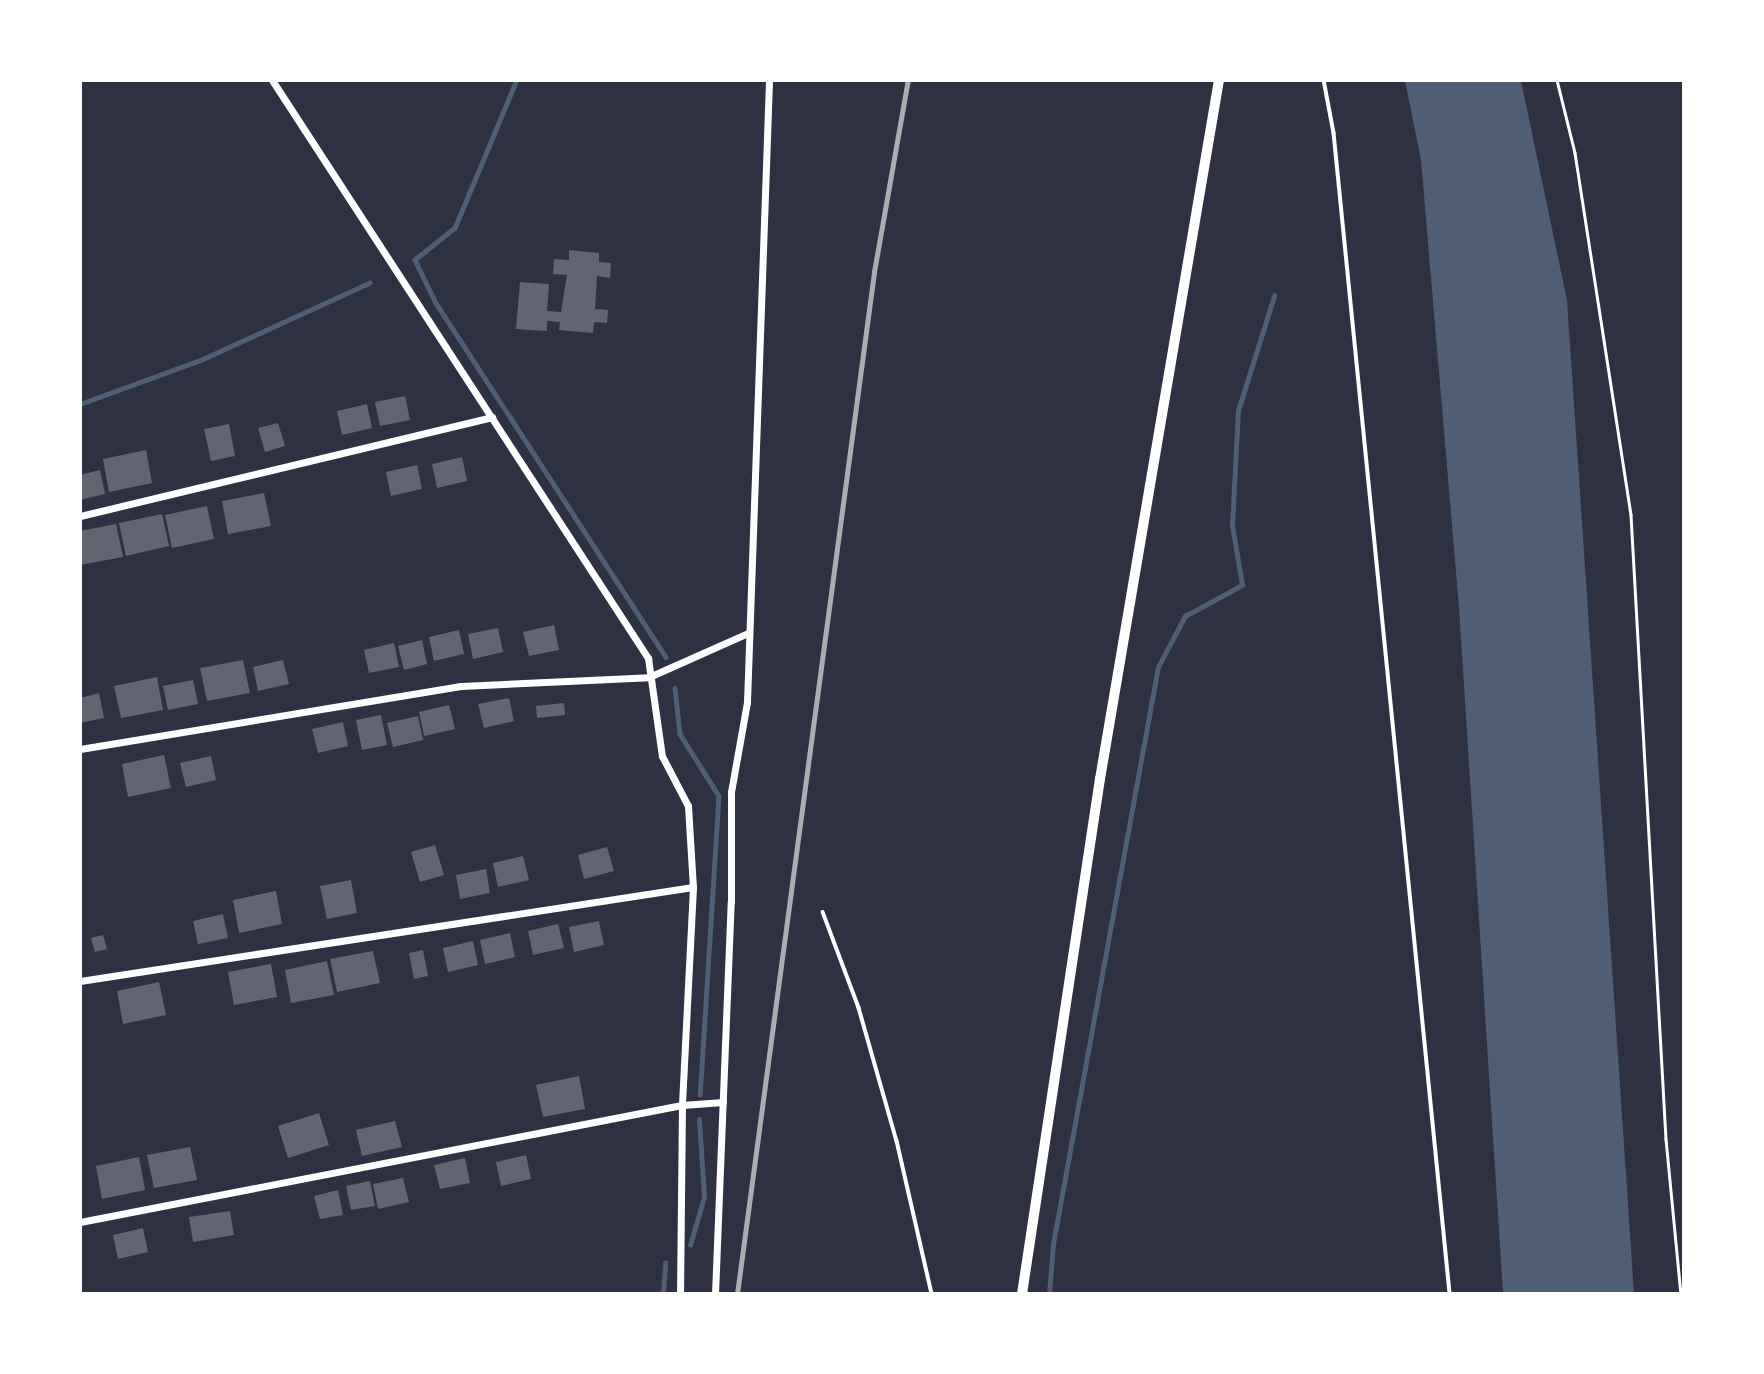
<!DOCTYPE html>
<style>
body{margin:0}
#map{position:relative;width:1764px;height:1374px;overflow:hidden;background:#2d3142;font-family:"Fira Sans",sans-serif}
div>[style]{position:absolute}
[style*='--x']{left:calc(var(--x)*1px);top:calc(var(--y)*1px);width:calc(var(--w)*1px);rotate:calc(var(--a)*1deg)}
.water>*{inset:0;background:#4f5d75}
.stream>*{height:4.5px;margin:-2.25px;padding:0 2.25px;transform-origin:2.25px;border-radius:2.25px;background:#4f5d75}
.building>*{inset:0;background:#626471}
.path>*{height:2.5px;margin:-1.25px;padding:0 1.25px;transform-origin:1.25px;border-radius:1.25px;background:#fff}
.service>*{height:3.5px;margin:-1.75px;padding:0 1.75px;transform-origin:1.75px;border-radius:1.75px;background:#fff}
.minor>*{height:7px;margin:-3.5px;padding:0 3.5px;transform-origin:3.5px;border-radius:3.5px;background:#fff}
.primary>*{height:10px;margin:-5px;padding:0 5px;transform-origin:5px;border-radius:5px;background:#fff}
.rail>*{height:4.5px;margin:-2.25px;padding:0 2.25px;transform-origin:2.25px;border-radius:2.25px;background:#abadb3}
span{translate:-50% -50%;white-space:nowrap;text-align:center;line-height:1.15;-webkit-text-stroke:6px #fff;paint-order:stroke}
.frame{position:absolute;inset:0;border:82px solid #fff;pointer-events:none}
</style>
<div id="map">
<div class="water">
<i style="clip-path:polygon(1405px 81px,1521px 81px,1567px 300px,1634px 1293px,1503px 1293px,1459px 608px,1421px 160px)"></i>
</div>
<div class="stream">
<i style="--x:517;--y:80;--w:160;--a:112.7"></i>
<i style="--x:455;--y:228;--w:51;--a:141.3"></i>
<i style="--x:415;--y:260;--w:48;--a:64"></i>
<i style="--x:436;--y:303;--w:422;--a:57"></i>
<i style="--x:80;--y:404;--w:131;--a:-20.1"></i>
<i style="--x:203;--y:359;--w:183;--a:-24.6"></i>
<i style="--x:675;--y:688;--w:46;--a:83.8"></i>
<i style="--x:680;--y:734;--w:73;--a:57.8"></i>
<i style="--x:719;--y:796;--w:299;--a:93.6"></i>
<i style="--x:690;--y:1245;--w:50;--a:-73.7"></i>
<i style="--x:704;--y:1197;--w:78;--a:-93.7"></i>
<i style="--x:663;--y:1294;--w:31;--a:-86"></i>
<i style="--x:1049;--y:1294;--w:50;--a:-85.4"></i>
<i style="--x:1053;--y:1244;--w:586;--a:-79.69"></i>
<i style="--x:1158;--y:667;--w:58;--a:-62.1"></i>
<i style="--x:1185;--y:616;--w:65;--a:-28.5"></i>
<i style="--x:1242;--y:585;--w:61;--a:-99.5"></i>
<i style="--x:1232;--y:525;--w:114;--a:-87"></i>
<i style="--x:1238;--y:411;--w:121;--a:-72.6"></i>
</div>
<div class="building">
<i style="clip-path:polygon(569px 250px,599px 253px,599px 262px,611px 263px,610px 278px,597px 276px,595px 309px,608px 310px,607px 323px,594px 322px,593px 333px,559px 330px,560px 322px,547px 321px,547px 331px,516px 329px,520px 282px,549px 284px,547px 311px,561px 312px,567px 275px,553px 274px,554px 259px,569px 260px)"></i>
<i style="clip-path:polygon(405px 396px,410px 420px,380px 426px,375px 402px)"></i>
<i style="clip-path:polygon(367px 404px,372px 428px,342px 435px,337px 411px)"></i>
<i style="clip-path:polygon(278px 423px,285px 446px,265px 452px,258px 428px)"></i>
<i style="clip-path:polygon(229px 424px,235px 456px,211px 461px,204px 429px)"></i>
<i style="clip-path:polygon(146px 450px,152px 483px,109px 492px,103px 459px)"></i>
<i style="clip-path:polygon(462px 457px,467px 481px,437px 488px,432px 464px)"></i>
<i style="clip-path:polygon(417px 465px,422px 489px,391px 496px,386px 472px)"></i>
<i style="clip-path:polygon(100px 470px,105px 494px,80px 500px,80px 475px)"></i>
<i style="clip-path:polygon(264px 493px,271px 526px,228px 534px,222px 501px)"></i>
<i style="clip-path:polygon(207px 506px,214px 539px,172px 548px,165px 515px)"></i>
<i style="clip-path:polygon(162px 514px,169px 546px,126px 556px,119px 523px)"></i>
<i style="clip-path:polygon(116px 524px,123px 557px,80px 565px,80px 531px)"></i>
<i style="clip-path:polygon(554px 625px,559px 650px,529px 656px,523px 632px)"></i>
<i style="clip-path:polygon(498px 628px,503px 652px,473px 659px,468px 634px)"></i>
<i style="clip-path:polygon(459px 630px,464px 654px,434px 661px,429px 637px)"></i>
<i style="clip-path:polygon(422px 640px,427px 664px,404px 670px,398px 646px)"></i>
<i style="clip-path:polygon(394px 643px,399px 667px,369px 673px,364px 650px)"></i>
<i style="clip-path:polygon(243px 660px,250px 693px,207px 701px,200px 668px)"></i>
<i style="clip-path:polygon(283px 660px,289px 684px,258px 691px,253px 667px)"></i>
<i style="clip-path:polygon(157px 677px,163px 710px,121px 718px,114px 686px)"></i>
<i style="clip-path:polygon(193px 680px,198px 704px,168px 710px,163px 686px)"></i>
<i style="clip-path:polygon(99px 693px,104px 718px,80px 723px,80px 698px)"></i>
<i style="clip-path:polygon(509px 698px,514px 721px,484px 728px,478px 704px)"></i>
<i style="clip-path:polygon(564px 703px,565px 715px,537px 718px,536px 706px)"></i>
<i style="clip-path:polygon(449px 705px,455px 729px,424px 736px,419px 712px)"></i>
<i style="clip-path:polygon(381px 715px,387px 745px,362px 750px,356px 720px)"></i>
<i style="clip-path:polygon(418px 716px,423px 740px,393px 747px,387px 723px)"></i>
<i style="clip-path:polygon(343px 722px,348px 746px,318px 753px,312px 729px)"></i>
<i style="clip-path:polygon(164px 755px,171px 788px,128px 797px,122px 764px)"></i>
<i style="clip-path:polygon(211px 756px,216px 780px,186px 787px,180px 763px)"></i>
<i style="clip-path:polygon(435px 845px,444px 875px,420px 882px,411px 852px)"></i>
<i style="clip-path:polygon(607px 847px,614px 871px,584px 879px,578px 855px)"></i>
<i style="clip-path:polygon(523px 856px,529px 880px,498px 887px,493px 863px)"></i>
<i style="clip-path:polygon(486px 869px,490px 893px,460px 899px,456px 875px)"></i>
<i style="clip-path:polygon(351px 880px,357px 913px,327px 919px,320px 886px)"></i>
<i style="clip-path:polygon(276px 891px,282px 924px,239px 933px,233px 900px)"></i>
<i style="clip-path:polygon(223px 914px,228px 938px,198px 944px,193px 921px)"></i>
<i style="clip-path:polygon(599px 921px,604px 945px,574px 952px,569px 927px)"></i>
<i style="clip-path:polygon(558px 924px,564px 948px,533px 955px,528px 931px)"></i>
<i style="clip-path:polygon(510px 933px,515px 957px,485px 964px,480px 940px)"></i>
<i style="clip-path:polygon(103px 935px,107px 949px,95px 952px,91px 938px)"></i>
<i style="clip-path:polygon(473px 941px,478px 965px,448px 972px,443px 948px)"></i>
<i style="clip-path:polygon(423px 950px,428px 976px,414px 979px,409px 953px)"></i>
<i style="clip-path:polygon(373px 951px,380px 983px,337px 992px,330px 959px)"></i>
<i style="clip-path:polygon(327px 961px,334px 995px,291px 1003px,285px 970px)"></i>
<i style="clip-path:polygon(271px 964px,277px 997px,234px 1005px,228px 972px)"></i>
<i style="clip-path:polygon(159px 982px,166px 1015px,123px 1024px,117px 991px)"></i>
<i style="clip-path:polygon(579px 1076px,585px 1109px,543px 1117px,536px 1085px)"></i>
<i style="clip-path:polygon(319px 1113px,329px 1145px,288px 1158px,278px 1126px)"></i>
<i style="clip-path:polygon(395px 1121px,402px 1147px,362px 1156px,356px 1130px)"></i>
<i style="clip-path:polygon(190px 1147px,197px 1180px,154px 1188px,147px 1155px)"></i>
<i style="clip-path:polygon(526px 1155px,531px 1179px,501px 1186px,496px 1162px)"></i>
<i style="clip-path:polygon(139px 1157px,145px 1190px,102px 1199px,96px 1166px)"></i>
<i style="clip-path:polygon(465px 1158px,470px 1183px,440px 1189px,434px 1165px)"></i>
<i style="clip-path:polygon(403px 1178px,409px 1202px,378px 1209px,373px 1184px)"></i>
<i style="clip-path:polygon(370px 1181px,375px 1206px,351px 1210px,346px 1186px)"></i>
<i style="clip-path:polygon(338px 1190px,343px 1215px,320px 1219px,314px 1196px)"></i>
<i style="clip-path:polygon(230px 1211px,234px 1235px,193px 1242px,189px 1217px)"></i>
<i style="clip-path:polygon(143px 1228px,148px 1252px,118px 1259px,113px 1235px)"></i>
</div>
<div class="path">
<i style="--x:1557;--y:80;--w:75;--a:76.1"></i>
<i style="--x:1575;--y:153;--w:366;--a:81.2"></i>
<i style="--x:1631;--y:515;--w:625;--a:86.79"></i>
<i style="--x:1666;--y:1139;--w:156;--a:84.5"></i>
</div>
<div class="service">
<i style="--x:1324;--y:80;--w:54;--a:79.3"></i>
<i style="--x:1334;--y:133;--w:1167;--a:84.29"></i>
<i style="--x:823;--y:912;--w:103;--a:69.4"></i>
<i style="--x:859;--y:1008;--w:138;--a:74.1"></i>
<i style="--x:897;--y:1141;--w:157;--a:77.1"></i>
</div>
<div class="minor">
<i style="--x:272;--y:80;--w:690;--a:56.96"></i>
<i style="--x:648;--y:658;--w:99;--a:81.9"></i>
<i style="--x:662;--y:756;--w:56;--a:62.5"></i>
<i style="--x:688;--y:806;--w:81;--a:86.5"></i>
<i style="--x:693;--y:887;--w:218;--a:92.9"></i>
<i style="--x:682;--y:1105;--w:189;--a:90.6"></i>
<i style="--x:80;--y:516;--w:424;--a:-13.5"></i>
<i style="--x:80;--y:749;--w:386;--a:-9.4"></i>
<i style="--x:461;--y:686;--w:188;--a:-2.7"></i>
<i style="--x:649;--y:677;--w:108;--a:-24"></i>
<i style="--x:80;--y:981;--w:620;--a:-8.72"></i>
<i style="--x:80;--y:1222;--w:613;--a:-11"></i>
<i style="--x:682;--y:1105;--w:41;--a:-4.2"></i>
<i style="--x:715;--y:1294;--w:393;--a:-87.7"></i>
<i style="--x:731;--y:901;--w:109;--a:-90"></i>
<i style="--x:731;--y:792;--w:91;--a:-79.9"></i>
<i style="--x:747;--y:702;--w:622;--a:-87.97"></i>
</div>
<div class="primary">
<i style="--x:1022;--y:1294;--w:521;--a:-81.39"></i>
<i style="--x:1100;--y:779;--w:709;--a:-80.34"></i>
</div>
<div class="rail">
<i style="--x:737;--y:1294;--w:1031;--a:-82.36"></i>
<i style="--x:874;--y:272;--w:195;--a:-80"></i>
</div>
<div class="frame"></div>
</div>
